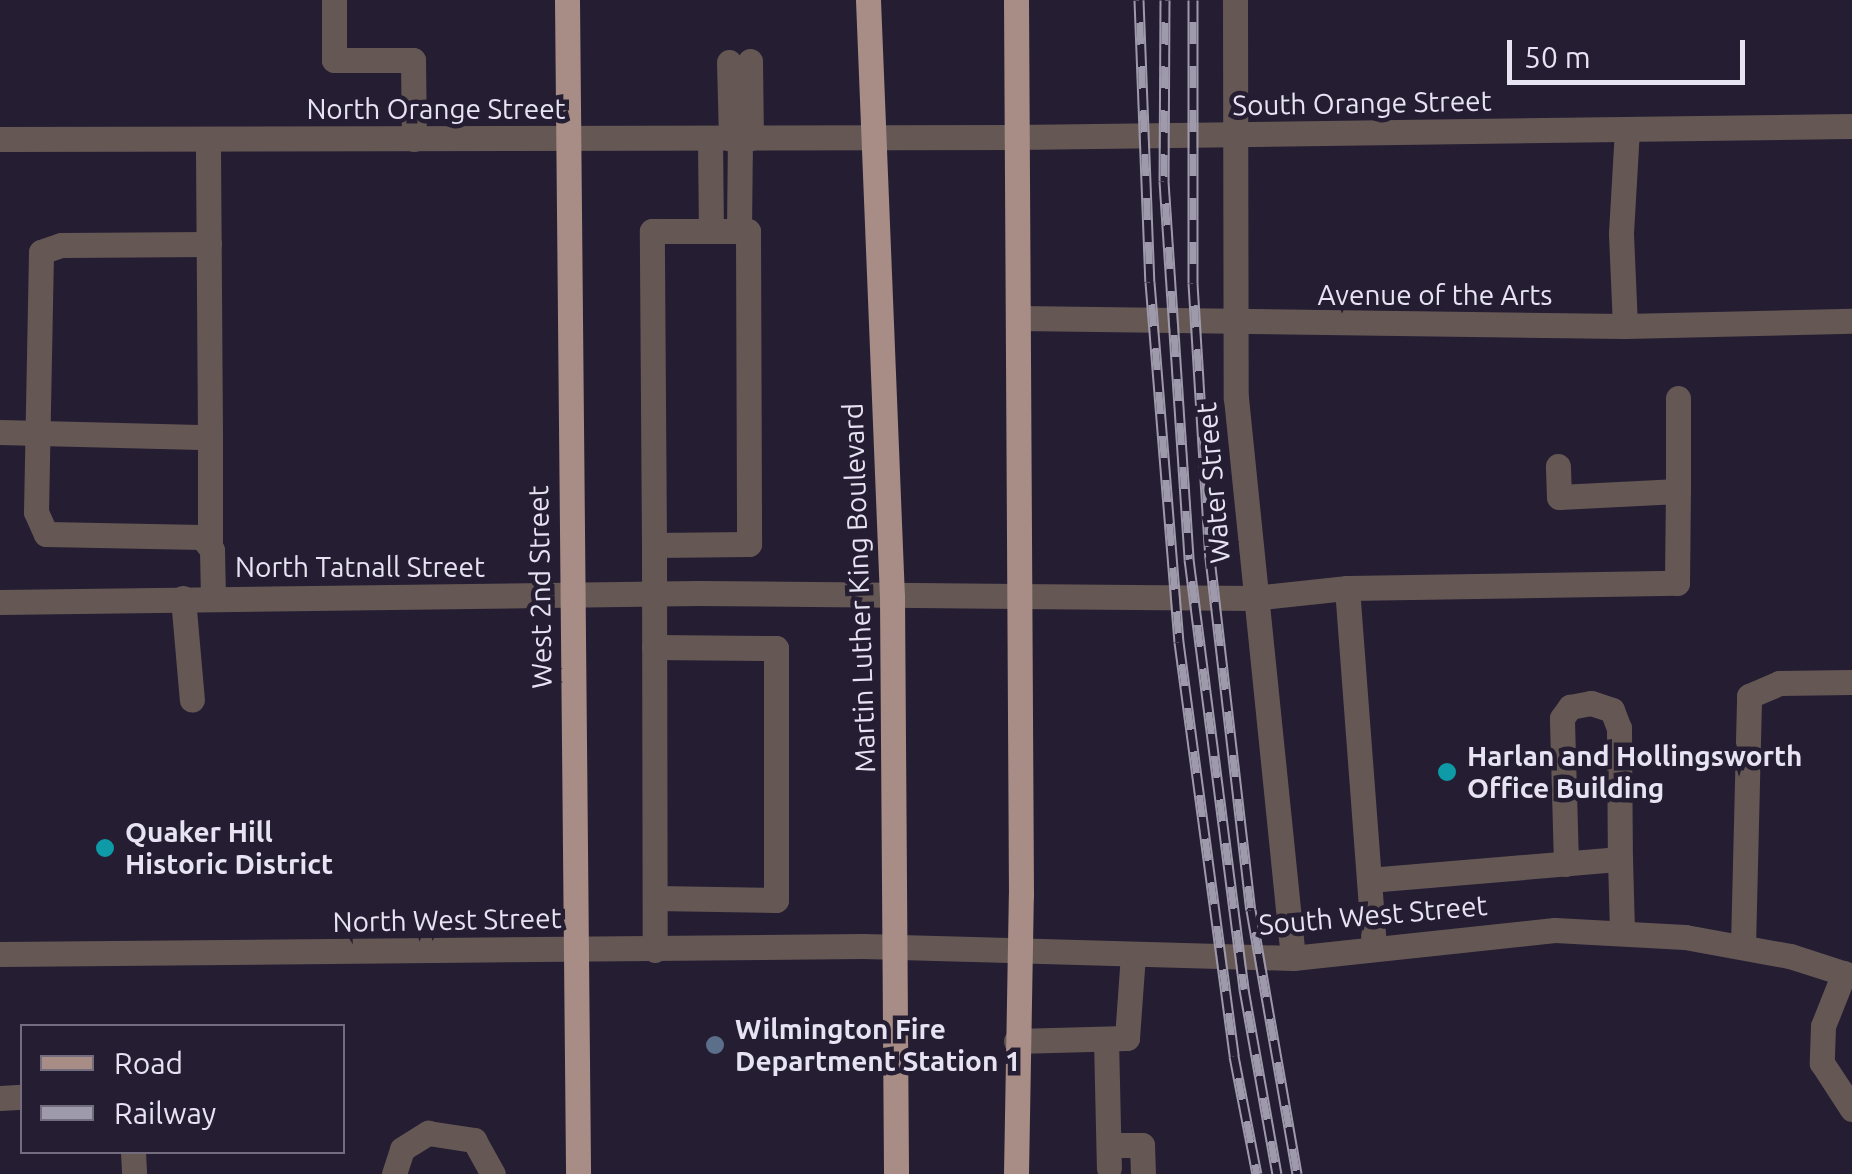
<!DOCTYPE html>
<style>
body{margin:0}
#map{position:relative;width:1852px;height:1174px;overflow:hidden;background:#251e33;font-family:Ubuntu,sans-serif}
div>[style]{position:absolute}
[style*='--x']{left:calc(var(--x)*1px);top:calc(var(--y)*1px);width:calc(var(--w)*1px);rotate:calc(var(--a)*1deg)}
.minor>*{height:25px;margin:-12.5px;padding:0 12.5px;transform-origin:12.5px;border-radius:12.5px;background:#655854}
.major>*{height:25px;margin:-12.5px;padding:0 12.5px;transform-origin:12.5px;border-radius:12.5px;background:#a78d85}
.rail>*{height:11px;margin-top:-5.5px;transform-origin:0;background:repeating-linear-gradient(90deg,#251e33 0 22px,#9e99ab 0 44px);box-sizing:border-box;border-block:2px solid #9e99ab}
.dots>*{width:28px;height:28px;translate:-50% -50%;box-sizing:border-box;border:5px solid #251e33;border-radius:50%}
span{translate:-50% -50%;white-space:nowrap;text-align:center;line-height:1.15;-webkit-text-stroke:9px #251e33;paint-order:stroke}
.street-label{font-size:28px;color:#e7e3f2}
.poi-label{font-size:28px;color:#e7e3f2;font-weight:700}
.left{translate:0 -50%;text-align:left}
.legend{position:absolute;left:20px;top:1024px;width:325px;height:130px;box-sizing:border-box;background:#251e33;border:2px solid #736d7f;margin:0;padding:12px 18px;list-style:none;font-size:30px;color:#e7e3f2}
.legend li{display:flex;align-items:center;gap:20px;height:50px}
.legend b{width:50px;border:2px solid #736d7f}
.scale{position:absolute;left:1507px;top:40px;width:238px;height:45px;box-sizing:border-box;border:5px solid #e7e3f2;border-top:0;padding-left:12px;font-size:30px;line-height:35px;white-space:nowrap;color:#e7e3f2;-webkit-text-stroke:8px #251e33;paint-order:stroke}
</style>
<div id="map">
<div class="minor">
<i style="--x:334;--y:0;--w:60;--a:90"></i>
<i style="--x:334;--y:60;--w:79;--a:0"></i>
<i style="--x:413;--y:60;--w:79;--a:89.3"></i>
<i style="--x:1235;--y:0;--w:398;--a:89.9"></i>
<i style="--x:1236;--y:398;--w:563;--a:84.19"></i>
<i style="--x:750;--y:61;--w:77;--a:89.3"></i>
<i style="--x:729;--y:62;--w:77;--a:88.5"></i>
<i style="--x:0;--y:139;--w:1017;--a:-0.11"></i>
<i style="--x:1017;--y:137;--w:835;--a:-0.75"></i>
<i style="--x:710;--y:139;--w:92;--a:89.4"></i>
<i style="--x:652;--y:231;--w:96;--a:0"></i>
<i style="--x:748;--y:231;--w:313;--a:89.8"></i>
<i style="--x:749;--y:544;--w:95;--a:179.4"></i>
<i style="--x:654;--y:545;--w:314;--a:-90.4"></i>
<i style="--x:739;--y:231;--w:93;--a:-89.4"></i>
<i style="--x:209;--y:244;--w:148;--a:179.6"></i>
<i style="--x:61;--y:245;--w:21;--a:161"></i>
<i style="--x:41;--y:252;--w:260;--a:91.1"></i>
<i style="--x:36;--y:512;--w:24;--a:66"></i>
<i style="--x:46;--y:534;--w:156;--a:1.1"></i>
<i style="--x:202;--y:537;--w:16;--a:52"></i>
<i style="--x:212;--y:550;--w:48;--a:88.8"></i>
<i style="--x:1018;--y:318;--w:607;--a:0.76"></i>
<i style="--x:1625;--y:326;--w:227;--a:-1.3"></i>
<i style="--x:1625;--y:326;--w:93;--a:-92.5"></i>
<i style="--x:1621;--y:233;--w:104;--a:-86.7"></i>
<i style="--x:0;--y:432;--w:210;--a:1.4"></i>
<i style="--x:210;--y:437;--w:297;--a:-90.4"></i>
<i style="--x:1678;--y:491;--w:93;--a:-90"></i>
<i style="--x:210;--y:545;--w:108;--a:-90"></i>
<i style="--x:654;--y:545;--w:405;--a:89.9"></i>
<i style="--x:1347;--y:588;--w:361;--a:85.7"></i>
<i style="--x:183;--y:598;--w:102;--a:85"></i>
<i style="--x:0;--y:602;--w:698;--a:-0.74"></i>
<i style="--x:698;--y:593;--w:555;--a:0.52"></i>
<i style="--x:1253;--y:598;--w:95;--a:-6.1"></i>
<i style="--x:1347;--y:588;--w:330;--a:-0.9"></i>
<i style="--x:1677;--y:583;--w:92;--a:-89.4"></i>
<i style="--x:1678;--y:491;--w:119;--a:177.1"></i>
<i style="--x:1559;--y:497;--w:31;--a:-92"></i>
<i style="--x:654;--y:647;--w:122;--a:0.5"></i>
<i style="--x:776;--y:648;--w:252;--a:90"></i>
<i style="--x:776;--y:900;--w:121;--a:-179.1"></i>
<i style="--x:1566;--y:864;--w:146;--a:-91.6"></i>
<i style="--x:1562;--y:718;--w:14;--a:-54"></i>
<i style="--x:1570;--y:707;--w:21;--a:-11"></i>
<i style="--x:1591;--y:703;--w:22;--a:18"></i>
<i style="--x:1612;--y:710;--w:19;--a:69"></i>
<i style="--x:1619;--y:728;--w:131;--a:89.6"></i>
<i style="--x:1369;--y:880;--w:252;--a:-4.8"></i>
<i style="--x:1620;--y:859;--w:73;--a:88.4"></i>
<i style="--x:1743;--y:946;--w:250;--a:-88.6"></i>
<i style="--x:1749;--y:696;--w:33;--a:-23"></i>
<i style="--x:1779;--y:683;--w:73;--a:-0.8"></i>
<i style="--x:0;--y:954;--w:863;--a:-0.53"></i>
<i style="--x:863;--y:946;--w:430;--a:1.6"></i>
<i style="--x:1293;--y:958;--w:263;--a:-6.1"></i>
<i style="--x:1555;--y:930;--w:130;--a:3.1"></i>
<i style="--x:1685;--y:937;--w:107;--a:10.3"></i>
<i style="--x:1790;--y:956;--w:65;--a:17.9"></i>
<i style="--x:1844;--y:973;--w:57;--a:111.6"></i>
<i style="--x:1823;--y:1026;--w:37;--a:92"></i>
<i style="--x:1822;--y:1063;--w:55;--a:56.9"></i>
<i style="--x:1106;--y:1039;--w:129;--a:88.7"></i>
<i style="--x:1016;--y:1041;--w:111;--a:-1.5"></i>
<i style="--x:1127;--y:1038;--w:84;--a:-85.9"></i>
<i style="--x:0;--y:1098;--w:22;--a:-3"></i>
<i style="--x:1109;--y:1145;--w:33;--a:0"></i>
<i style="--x:1142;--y:1145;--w:29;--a:88"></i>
<i style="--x:133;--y:1152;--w:22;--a:87"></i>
<i style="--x:394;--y:1174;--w:26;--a:-72"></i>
<i style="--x:402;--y:1149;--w:31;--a:-32"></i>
<i style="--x:428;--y:1133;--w:47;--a:8.7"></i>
<i style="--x:474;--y:1140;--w:39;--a:61"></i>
</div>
<div class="major">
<i style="--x:567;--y:0;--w:1174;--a:89.46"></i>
<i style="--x:868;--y:0;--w:597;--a:87.7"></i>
<i style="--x:892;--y:597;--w:577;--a:89.6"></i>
<i style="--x:1016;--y:1174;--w:279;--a:-89"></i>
<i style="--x:1021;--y:895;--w:895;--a:-90.32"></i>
</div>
<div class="rail">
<i style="--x:1139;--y:0;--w:282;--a:87.8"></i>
<i style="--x:1150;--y:282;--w:361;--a:85.4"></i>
<i style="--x:1179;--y:642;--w:418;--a:82.4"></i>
<i style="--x:1234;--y:1056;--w:120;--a:79"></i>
<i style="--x:1165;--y:0;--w:181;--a:90.3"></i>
<i style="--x:1164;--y:181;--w:379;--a:86.2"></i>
<i style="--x:1189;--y:559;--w:434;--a:82.7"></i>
<i style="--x:1244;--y:989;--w:188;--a:79.9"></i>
<i style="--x:1193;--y:0;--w:283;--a:90"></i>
<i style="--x:1193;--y:283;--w:276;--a:86.5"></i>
<i style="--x:1210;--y:558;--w:354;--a:83.4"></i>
<i style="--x:1251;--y:910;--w:268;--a:80.1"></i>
</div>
<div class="dots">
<i style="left:1447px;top:772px;background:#0f9aa8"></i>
<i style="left:105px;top:848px;background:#0f9aa8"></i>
<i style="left:715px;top:1045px;background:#5c6f8a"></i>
</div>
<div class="street-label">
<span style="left:1362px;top:103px;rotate:-1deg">South Orange Street</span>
<span style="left:436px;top:109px">North Orange Street</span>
<span style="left:1435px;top:295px">Avenue of the Arts</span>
<span style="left:1213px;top:483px;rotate:-95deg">Water Street</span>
<span style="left:360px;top:567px">North Tatnall Street</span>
<span style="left:540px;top:587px;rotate:-91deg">West 2nd Street</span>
<span style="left:859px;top:588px;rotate:-92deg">Martin Luther King Boulevard</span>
<span style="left:1373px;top:915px;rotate:-5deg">South West Street</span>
<span style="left:447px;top:920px;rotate:-1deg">North West Street</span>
</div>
<div class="poi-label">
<span class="left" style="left:1467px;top:772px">Harlan and Hollingsworth<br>Office Building</span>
<span class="left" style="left:125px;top:848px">Quaker Hill<br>Historic District</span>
<span class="left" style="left:735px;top:1045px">Wilmington Fire<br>Department Station 1</span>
</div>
<ul class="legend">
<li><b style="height:12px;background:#a78d85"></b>Road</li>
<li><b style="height:12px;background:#9e99ab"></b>Railway</li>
</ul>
<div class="scale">50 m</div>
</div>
